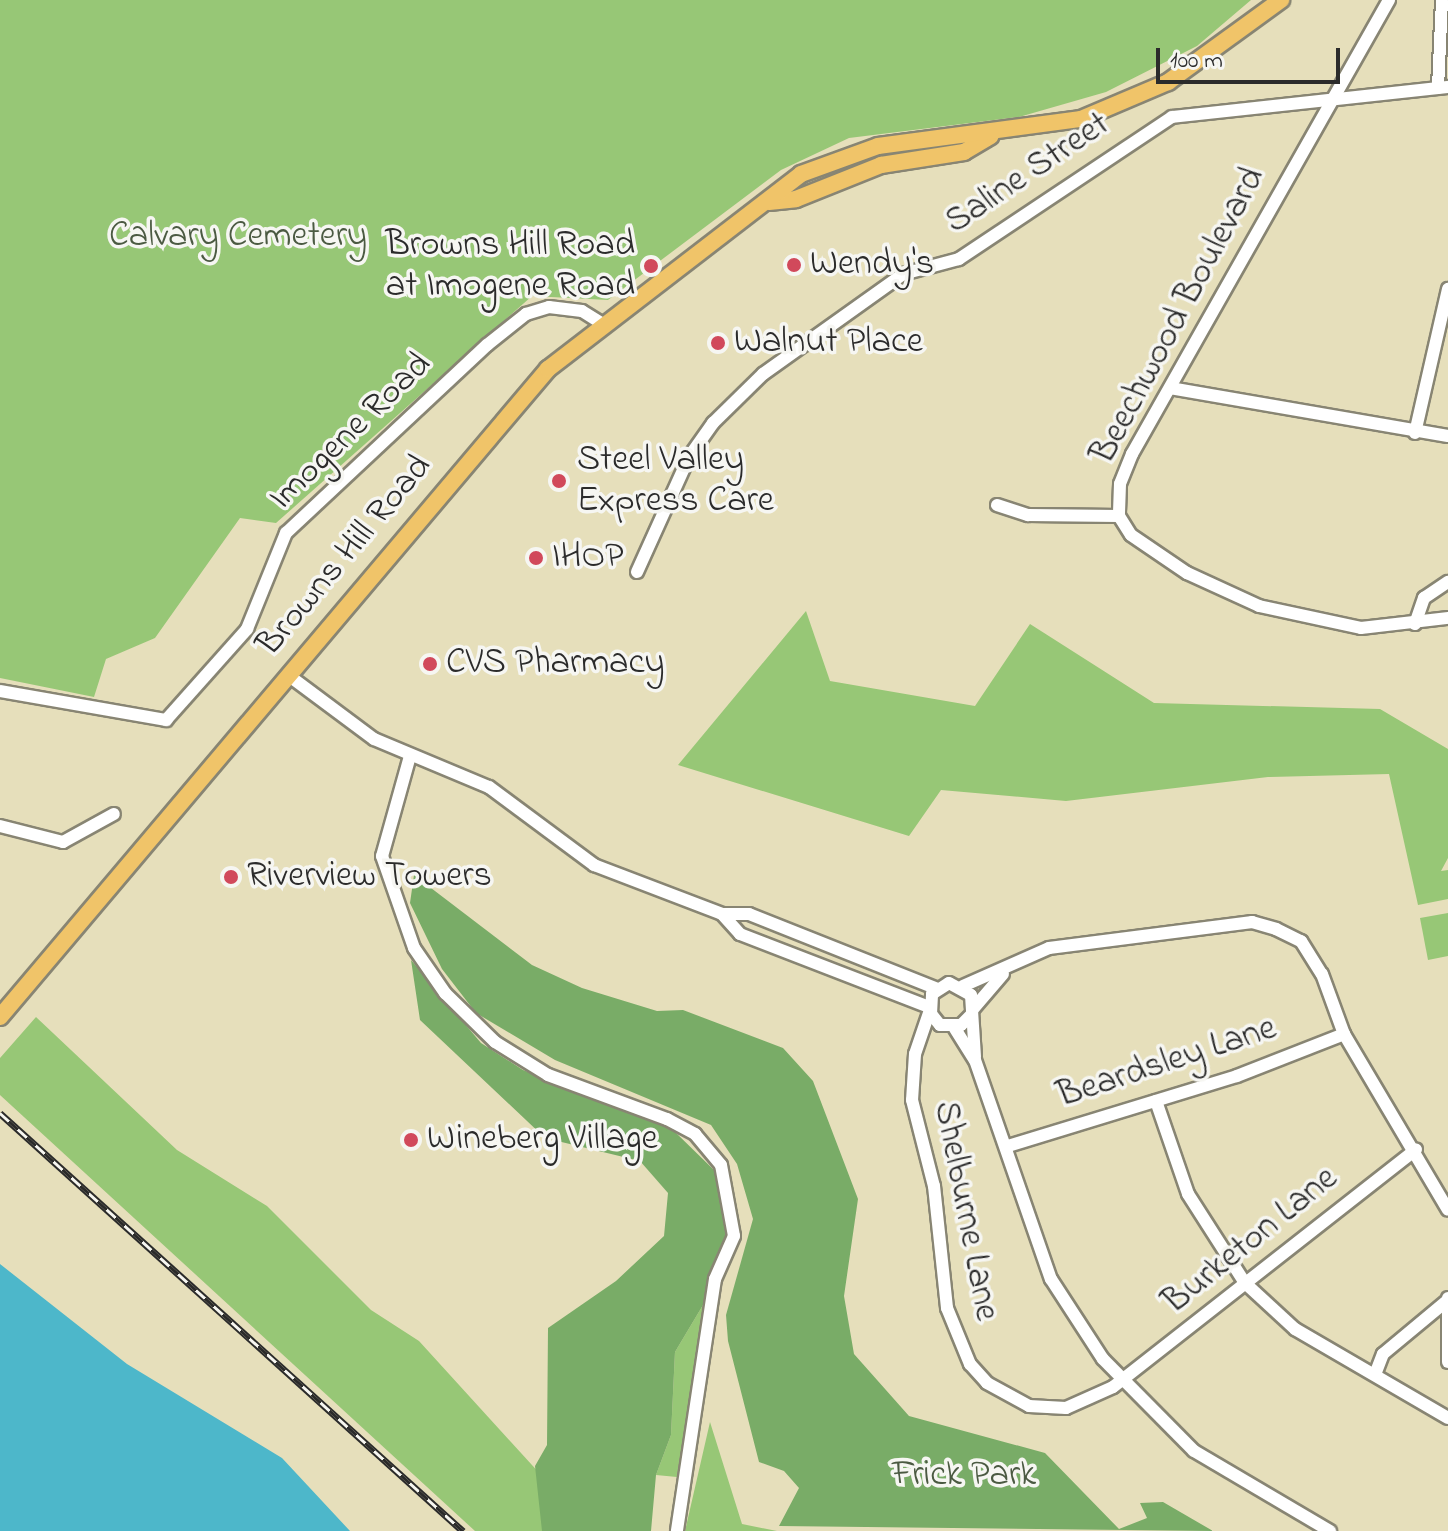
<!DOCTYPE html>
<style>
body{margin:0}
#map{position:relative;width:1448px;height:1531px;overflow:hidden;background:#e6dfbb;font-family:"Indie Flower",sans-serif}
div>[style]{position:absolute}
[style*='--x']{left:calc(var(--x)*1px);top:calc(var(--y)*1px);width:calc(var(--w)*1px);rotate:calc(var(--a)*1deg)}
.green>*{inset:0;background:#97c776}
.forest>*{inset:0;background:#79ac67}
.water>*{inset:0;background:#4db7ca}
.roads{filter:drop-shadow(2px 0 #888573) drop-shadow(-2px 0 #888573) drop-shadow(0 2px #888573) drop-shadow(0 -2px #888573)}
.minor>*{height:12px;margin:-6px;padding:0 6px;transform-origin:6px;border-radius:6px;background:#fff}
.major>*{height:16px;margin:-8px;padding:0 8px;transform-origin:8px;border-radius:8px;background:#f0c469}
.rail>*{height:7px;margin-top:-3.5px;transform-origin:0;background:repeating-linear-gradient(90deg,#f6f6f2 0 12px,#2b2b2b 0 24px);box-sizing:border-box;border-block:2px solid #2b2b2b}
.dots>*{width:22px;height:22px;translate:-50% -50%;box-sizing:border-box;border:4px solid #f6f6f2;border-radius:50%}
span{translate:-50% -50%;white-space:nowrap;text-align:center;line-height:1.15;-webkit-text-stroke:7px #f6f6f2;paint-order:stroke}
.street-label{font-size:36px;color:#2b2b2b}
.park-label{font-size:36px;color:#4b5a42}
.poi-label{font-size:36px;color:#2b2b2b}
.right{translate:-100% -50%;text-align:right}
.left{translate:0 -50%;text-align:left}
.scale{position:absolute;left:1156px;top:48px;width:184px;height:36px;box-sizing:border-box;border:4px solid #2b2b2b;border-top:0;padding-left:10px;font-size:24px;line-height:28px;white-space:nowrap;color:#2b2b2b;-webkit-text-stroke:6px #f6f6f2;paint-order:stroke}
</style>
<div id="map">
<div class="green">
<i style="clip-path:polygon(0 0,1251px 0,1197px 46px,1106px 92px,1019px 117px,849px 138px,781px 170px,608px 300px,532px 296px,276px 523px,240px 518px,155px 638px,106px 659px,94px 697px,0 678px)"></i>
<i style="clip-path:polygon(806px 611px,830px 681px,975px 706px,1030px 624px,1154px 703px,1380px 709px,1448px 749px,1448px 858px,1441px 871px,1448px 870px,1448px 899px,1418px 905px,1389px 774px,1268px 777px,1066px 801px,941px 790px,909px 836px,678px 765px)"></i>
<i style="clip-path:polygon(1448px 913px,1448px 956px,1428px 960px,1420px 918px)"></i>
<i style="clip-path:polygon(36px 1017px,177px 1150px,267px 1206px,371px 1310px,419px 1341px,542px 1476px,542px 1531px,475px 1531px,0 1095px,0 1058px)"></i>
<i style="clip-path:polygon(706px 1300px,677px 1477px,656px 1475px,671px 1435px,675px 1352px)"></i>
<i style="clip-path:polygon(710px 1422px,742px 1524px,777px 1531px,685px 1531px)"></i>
</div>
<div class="forest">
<i style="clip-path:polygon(414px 875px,532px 965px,582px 988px,657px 1011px,683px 1010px,783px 1048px,813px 1081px,858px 1199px,844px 1296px,854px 1354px,909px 1416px,1045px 1453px,1119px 1529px,1147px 1518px,1140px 1503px,1163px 1502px,1213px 1531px,779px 1526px,799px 1488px,784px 1471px,759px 1462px,728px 1341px,726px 1315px,753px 1219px,737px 1164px,711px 1125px,555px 1060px,476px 1013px,442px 969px,410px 903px)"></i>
<i style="clip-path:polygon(411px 960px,481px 1043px,523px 1070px,672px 1129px,716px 1172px,726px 1234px,706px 1300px,675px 1352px,671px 1435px,656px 1475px,651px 1531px,542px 1531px,535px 1466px,547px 1445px,548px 1328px,616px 1281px,664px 1236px,668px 1193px,640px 1161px,545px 1138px,420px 1020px)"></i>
</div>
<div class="water">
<i style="clip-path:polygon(0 1264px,127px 1364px,282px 1458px,350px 1531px,0 1531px)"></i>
</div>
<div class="roads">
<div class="minor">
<i style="--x:1389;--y:0;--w:522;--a:119.51"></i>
<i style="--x:1132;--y:454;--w:32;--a:112"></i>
<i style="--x:1120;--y:484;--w:32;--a:92"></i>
<i style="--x:1119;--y:516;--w:22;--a:58"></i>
<i style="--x:1131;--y:535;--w:68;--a:34.2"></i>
<i style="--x:1187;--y:573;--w:79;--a:24.6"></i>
<i style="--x:1259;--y:606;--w:104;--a:12.2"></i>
<i style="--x:1361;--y:628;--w:88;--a:-6.6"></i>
<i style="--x:1438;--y:88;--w:88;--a:-87.4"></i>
<i style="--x:1170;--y:388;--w:282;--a:9.8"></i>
<i style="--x:1415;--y:433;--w:148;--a:-77.1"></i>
<i style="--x:997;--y:505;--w:33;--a:18"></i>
<i style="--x:1028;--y:515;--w:91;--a:0.6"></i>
<i style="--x:637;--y:572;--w:126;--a:-65.7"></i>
<i style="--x:689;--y:457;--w:42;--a:-54.8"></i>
<i style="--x:713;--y:423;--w:70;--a:-44.4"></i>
<i style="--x:763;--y:374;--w:172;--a:-35.5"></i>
<i style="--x:903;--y:274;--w:58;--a:-15"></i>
<i style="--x:959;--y:259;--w:256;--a:-33.7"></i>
<i style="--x:1172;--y:117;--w:278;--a:-6.2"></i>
<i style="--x:1415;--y:624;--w:28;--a:-71"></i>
<i style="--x:1424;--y:598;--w:29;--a:-34"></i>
<i style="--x:288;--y:675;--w:107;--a:36.7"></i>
<i style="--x:374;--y:739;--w:125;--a:22.7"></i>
<i style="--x:489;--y:787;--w:131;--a:36.6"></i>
<i style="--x:594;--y:865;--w:137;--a:20.9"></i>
<i style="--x:722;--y:914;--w:27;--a:0"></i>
<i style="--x:749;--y:914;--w:202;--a:21.7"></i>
<i style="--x:0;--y:691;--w:169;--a:9.9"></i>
<i style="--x:166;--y:720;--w:122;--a:-48.3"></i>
<i style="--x:247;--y:629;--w:104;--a:-67.9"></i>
<i style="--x:286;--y:533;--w:275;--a:-43.1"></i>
<i style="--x:487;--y:345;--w:50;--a:-38.5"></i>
<i style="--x:526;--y:314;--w:24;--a:-17"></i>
<i style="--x:549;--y:307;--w:33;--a:7"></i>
<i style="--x:582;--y:311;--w:28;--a:32"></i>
<i style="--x:410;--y:756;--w:104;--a:105.6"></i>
<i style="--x:382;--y:856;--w:97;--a:70.8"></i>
<i style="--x:414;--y:948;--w:55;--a:55.4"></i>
<i style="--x:445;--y:993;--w:70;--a:44.4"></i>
<i style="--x:495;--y:1042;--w:62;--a:31.9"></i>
<i style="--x:548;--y:1075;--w:127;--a:20.3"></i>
<i style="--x:667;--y:1119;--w:32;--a:28"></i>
<i style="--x:695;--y:1134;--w:40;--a:50"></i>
<i style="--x:721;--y:1165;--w:72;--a:79.6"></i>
<i style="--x:734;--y:1236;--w:47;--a:113.8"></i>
<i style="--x:715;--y:1279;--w:255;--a:98.6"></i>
<i style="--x:0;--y:826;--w:65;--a:14.3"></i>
<i style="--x:63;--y:842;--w:58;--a:-28.8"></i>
<i style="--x:722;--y:914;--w:27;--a:48"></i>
<i style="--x:740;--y:934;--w:203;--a:21.1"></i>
<i style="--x:963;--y:986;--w:94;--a:-23.8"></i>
<i style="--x:1049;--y:948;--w:205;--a:-7.3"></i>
<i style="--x:1252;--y:922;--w:25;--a:16"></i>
<i style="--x:1276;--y:929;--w:28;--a:26"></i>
<i style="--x:1301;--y:941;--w:39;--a:58"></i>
<i style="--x:1322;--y:974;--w:64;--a:69.9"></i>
<i style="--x:1344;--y:1034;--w:204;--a:59.4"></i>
<i style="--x:973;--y:1009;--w:46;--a:-49.4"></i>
<i style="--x:930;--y:1010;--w:46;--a:108.8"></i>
<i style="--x:915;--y:1054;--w:46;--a:93.7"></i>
<i style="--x:912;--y:1100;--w:89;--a:75.7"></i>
<i style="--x:934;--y:1186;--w:123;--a:83.9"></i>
<i style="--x:947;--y:1308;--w:61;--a:67.7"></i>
<i style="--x:970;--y:1364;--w:25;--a:48"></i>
<i style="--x:987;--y:1383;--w:48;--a:28.7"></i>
<i style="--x:1029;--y:1406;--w:37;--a:3"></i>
<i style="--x:1066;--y:1408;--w:51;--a:-24.1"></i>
<i style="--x:1113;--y:1387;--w:385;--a:-38.1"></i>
<i style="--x:971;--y:1015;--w:14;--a:135"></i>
<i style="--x:961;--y:1025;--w:21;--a:180"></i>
<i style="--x:940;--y:1025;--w:14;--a:-129"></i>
<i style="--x:931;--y:1014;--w:20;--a:-87"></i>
<i style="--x:932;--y:994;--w:20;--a:-33"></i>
<i style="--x:949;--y:983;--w:25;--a:29"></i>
<i style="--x:971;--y:995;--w:62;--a:86.3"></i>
<i style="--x:954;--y:1027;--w:39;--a:58"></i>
<i style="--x:975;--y:1060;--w:232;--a:70.9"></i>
<i style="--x:1051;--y:1279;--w:95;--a:57"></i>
<i style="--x:1103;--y:1359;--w:129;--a:45.3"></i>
<i style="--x:1194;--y:1451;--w:158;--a:30.5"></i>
<i style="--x:1156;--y:1101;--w:98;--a:71"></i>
<i style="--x:1188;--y:1194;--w:106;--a:57.4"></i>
<i style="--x:1245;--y:1283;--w:68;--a:42.6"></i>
<i style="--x:1295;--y:1329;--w:177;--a:30.2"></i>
<i style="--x:1008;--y:1146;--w:239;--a:-17"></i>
<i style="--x:1237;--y:1076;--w:115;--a:-21.4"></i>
<i style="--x:1448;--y:1298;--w:64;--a:90"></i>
<i style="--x:1376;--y:1372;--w:19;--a:-69"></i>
<i style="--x:1383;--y:1354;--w:85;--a:-39.7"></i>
</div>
<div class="major">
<i style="--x:769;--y:202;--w:27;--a:-6"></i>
<i style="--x:796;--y:199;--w:92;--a:-21.8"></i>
<i style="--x:881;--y:165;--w:84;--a:-8.9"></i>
<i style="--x:964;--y:152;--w:31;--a:-31"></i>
<i style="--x:0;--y:1017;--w:849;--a:-49.78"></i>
<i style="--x:548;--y:369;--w:319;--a:-37.6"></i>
<i style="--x:801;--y:174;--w:82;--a:-20"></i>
<i style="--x:878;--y:146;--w:205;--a:-7.6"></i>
<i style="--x:1081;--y:119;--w:95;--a:-23"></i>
<i style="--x:1168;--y:82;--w:140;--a:-36"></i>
</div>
</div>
<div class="rail">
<i style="--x:0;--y:1113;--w:624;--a:42.08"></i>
</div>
<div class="dots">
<i style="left:794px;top:265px;background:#d1495b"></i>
<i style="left:651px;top:266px;background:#d1495b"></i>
<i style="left:718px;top:343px;background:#d1495b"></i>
<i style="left:559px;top:481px;background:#d1495b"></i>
<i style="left:536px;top:558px;background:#d1495b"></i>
<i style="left:430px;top:664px;background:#d1495b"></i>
<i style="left:231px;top:877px;background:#d1495b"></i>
<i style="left:411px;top:1140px;background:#d1495b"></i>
</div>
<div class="street-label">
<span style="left:1028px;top:174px;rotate:-34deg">Saline Street</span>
<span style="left:1179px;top:316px;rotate:-62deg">Beechwood Boulevard</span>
<span style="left:351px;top:432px;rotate:-44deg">Imogene Road</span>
<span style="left:345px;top:556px;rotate:-50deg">Browns Hill Road</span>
<span style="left:1167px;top:1063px;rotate:-18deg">Beardsley Lane</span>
<span style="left:965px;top:1211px;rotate:79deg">Shelburne Lane</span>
<span style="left:1251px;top:1241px;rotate:-39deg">Burketon Lane</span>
</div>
<div class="park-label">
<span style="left:238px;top:237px">Calvary Cemetery</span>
<span style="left:964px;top:1476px">Frick Park</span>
</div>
<div class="poi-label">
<span class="right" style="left:635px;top:266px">Browns Hill Road<br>at Imogene Road</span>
<span class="left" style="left:810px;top:265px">Wendy's</span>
<span class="left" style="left:734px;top:343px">Walnut Place</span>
<span class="left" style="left:577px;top:481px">Steel Valley<br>Express Care</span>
<span class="left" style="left:552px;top:558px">IHOP</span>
<span class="left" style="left:446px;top:664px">CVS Pharmacy</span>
<span class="left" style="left:247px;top:877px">Riverview Towers</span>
<span class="left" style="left:427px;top:1140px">Wineberg Village</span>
</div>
<div class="scale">100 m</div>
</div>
